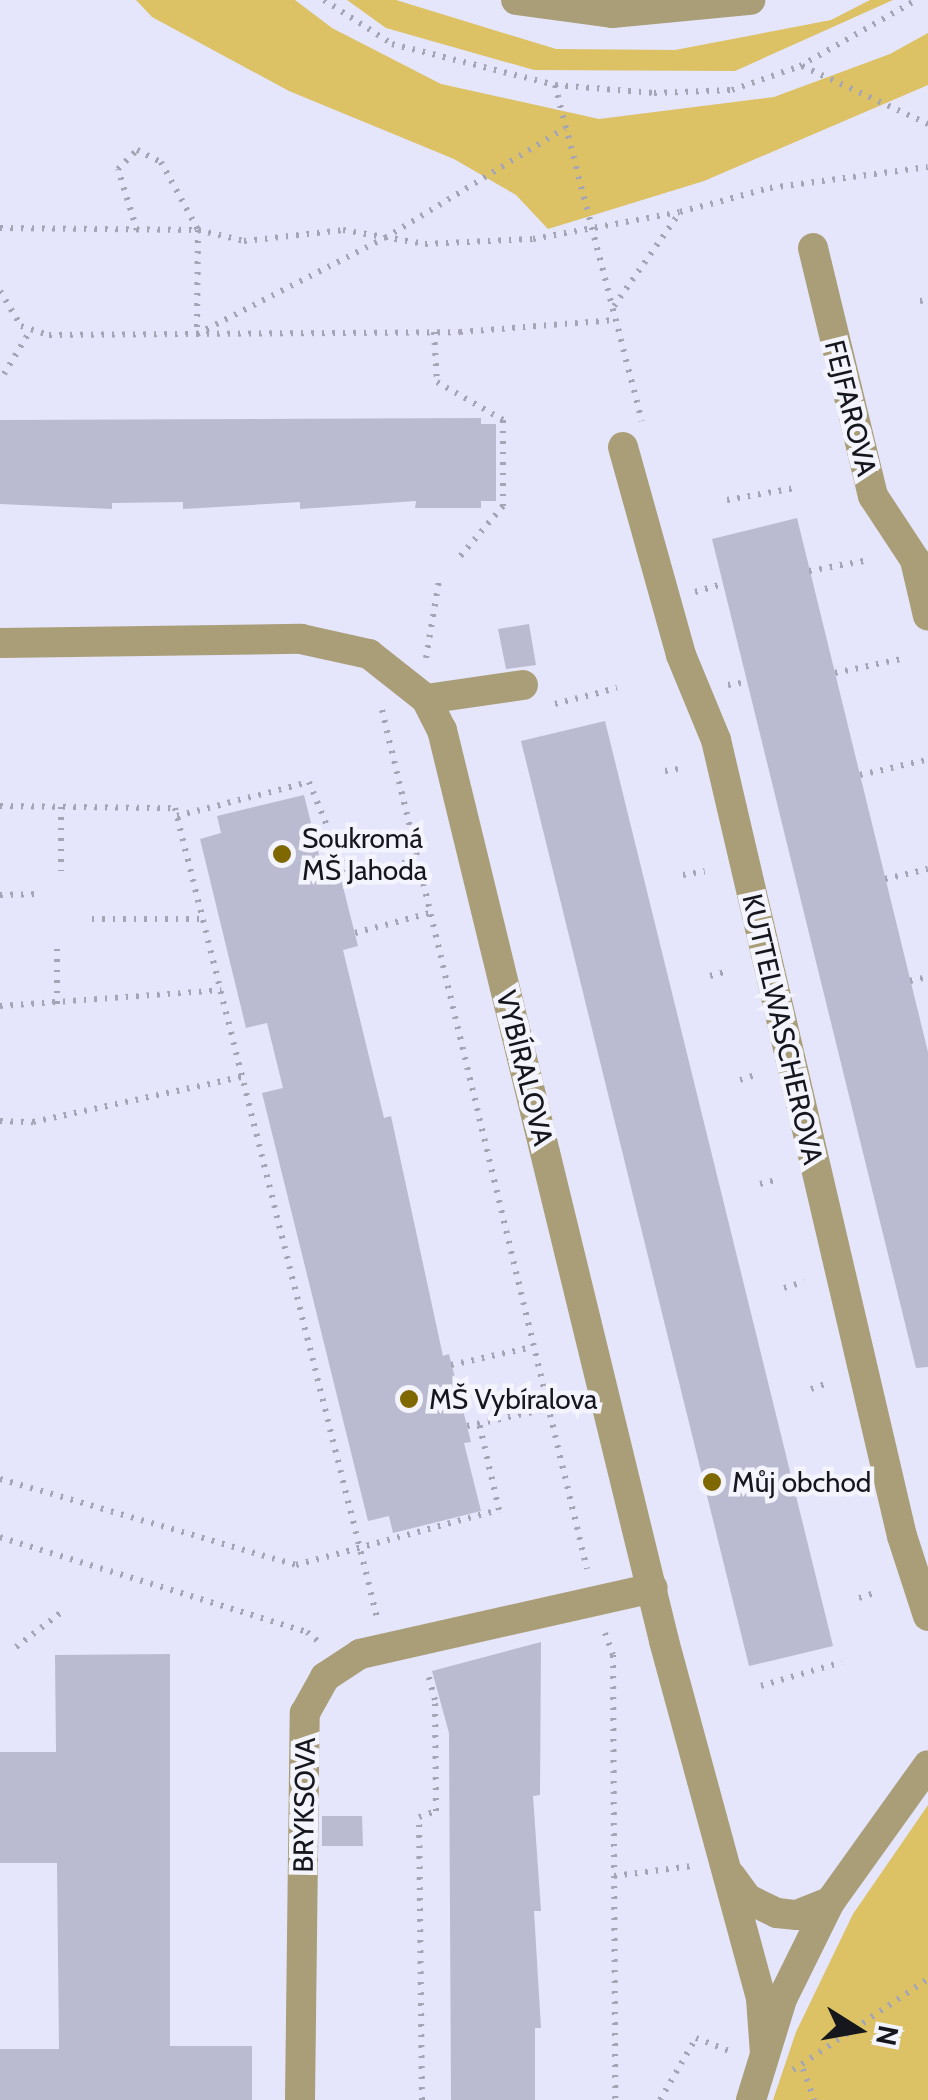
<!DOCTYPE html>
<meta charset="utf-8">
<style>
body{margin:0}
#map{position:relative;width:928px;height:2100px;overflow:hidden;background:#e5e5fb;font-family:Cabin,sans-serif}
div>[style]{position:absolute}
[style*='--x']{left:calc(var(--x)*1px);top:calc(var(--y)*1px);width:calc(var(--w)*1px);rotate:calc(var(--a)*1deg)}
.green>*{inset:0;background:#dcc165}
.building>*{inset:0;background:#babbd0}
.path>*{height:6px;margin-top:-3px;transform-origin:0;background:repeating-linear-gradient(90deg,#a5a5b6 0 2.5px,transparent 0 10.5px)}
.minor>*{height:30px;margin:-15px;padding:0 15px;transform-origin:15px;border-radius:15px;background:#a99e77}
.dots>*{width:28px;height:28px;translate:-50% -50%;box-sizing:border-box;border:5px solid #f3f4fd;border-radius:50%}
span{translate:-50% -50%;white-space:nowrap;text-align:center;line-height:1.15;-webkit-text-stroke:9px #f3f4fd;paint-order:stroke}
.street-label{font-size:28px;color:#16161d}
.poi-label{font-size:28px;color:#16161d}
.left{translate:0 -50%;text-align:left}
.north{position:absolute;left:808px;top:1980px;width:100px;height:100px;-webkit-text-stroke:8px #f3f4fd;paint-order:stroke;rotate:101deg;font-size:28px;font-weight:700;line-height:40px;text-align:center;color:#16161d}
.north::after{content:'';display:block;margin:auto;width:35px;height:45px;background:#16161d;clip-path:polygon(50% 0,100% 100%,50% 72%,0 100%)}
</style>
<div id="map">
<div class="green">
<i style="clip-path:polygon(136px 0,295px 0,332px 28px,441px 84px,599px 119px,774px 97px,890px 54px,928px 33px,928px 85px,704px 181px,548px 229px,516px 195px,454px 159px,289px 91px,152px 17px)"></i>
<i style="clip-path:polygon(347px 0,396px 0,556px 49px,675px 50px,831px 20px,870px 0,893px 0,735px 71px,534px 70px,386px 28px)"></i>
<i style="clip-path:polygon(928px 1805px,928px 2100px,773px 2100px,796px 2032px,853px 1914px)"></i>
</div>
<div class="building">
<i style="clip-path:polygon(481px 418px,481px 424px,496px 424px,496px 501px,481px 501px,481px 508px,415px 508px,416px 501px,300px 509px,300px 502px,183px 509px,183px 502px,112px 503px,112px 509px,0 504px,0 420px)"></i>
<i style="clip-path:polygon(797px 518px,928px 1052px,928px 1367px,916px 1368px,712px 539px)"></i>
<i style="clip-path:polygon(529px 624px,536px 665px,506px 669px,498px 629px)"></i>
<i style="clip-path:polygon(605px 721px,833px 1646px,749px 1666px,521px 741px)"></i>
<i style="clip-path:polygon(304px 795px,321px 863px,336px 859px,358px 946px,343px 950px,384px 1118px,391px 1116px,443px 1356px,449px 1354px,471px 1442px,464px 1443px,481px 1511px,393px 1533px,389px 1516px,368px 1521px,262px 1093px,283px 1088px,267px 1023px,246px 1028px,200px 839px,221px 833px,217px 816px)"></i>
<i style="clip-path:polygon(541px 1642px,540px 1795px,533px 1796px,541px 1911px,534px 1911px,541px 2028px,535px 2028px,535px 2100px,451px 2100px,449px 1733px,432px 1671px)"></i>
<i style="clip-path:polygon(170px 1654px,170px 2046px,252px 2046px,252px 2100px,0 2100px,0 2049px,59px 2049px,57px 1863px,0 1863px,0 1752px,56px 1752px,55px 1655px)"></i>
<i style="clip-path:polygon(322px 1816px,362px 1816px,363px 1846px,322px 1846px)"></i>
</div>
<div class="path">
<i style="--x:324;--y:0;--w:81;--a:32.9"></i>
<i style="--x:392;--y:44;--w:168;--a:14.1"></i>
<i style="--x:555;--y:85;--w:99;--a:4.6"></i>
<i style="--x:654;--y:93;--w:78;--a:-2.2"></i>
<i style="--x:732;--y:90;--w:72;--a:-19.4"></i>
<i style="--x:800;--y:66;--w:133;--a:-29.6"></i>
<i style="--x:802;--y:66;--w:139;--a:24.7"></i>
<i style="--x:555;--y:85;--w:347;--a:75.5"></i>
<i style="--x:0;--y:228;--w:198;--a:0.6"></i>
<i style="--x:198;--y:230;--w:104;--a:90.6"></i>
<i style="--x:197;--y:334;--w:211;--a:-27.1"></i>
<i style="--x:385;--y:238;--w:211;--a:-31.4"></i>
<i style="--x:137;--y:230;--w:64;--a:-107.3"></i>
<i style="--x:118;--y:169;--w:27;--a:-45"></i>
<i style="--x:137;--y:150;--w:27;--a:27"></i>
<i style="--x:161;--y:162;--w:77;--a:61.4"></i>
<i style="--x:198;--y:230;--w:47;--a:13.4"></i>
<i style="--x:244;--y:241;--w:100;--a:-6.3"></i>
<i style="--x:343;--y:230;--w:83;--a:9.7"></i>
<i style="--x:425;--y:244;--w:108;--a:-2.7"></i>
<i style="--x:533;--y:239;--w:149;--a:-10.4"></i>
<i style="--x:0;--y:291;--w:41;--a:59"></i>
<i style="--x:21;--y:326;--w:29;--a:18"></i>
<i style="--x:49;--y:335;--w:411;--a:-0.4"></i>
<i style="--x:460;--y:332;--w:156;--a:-4.4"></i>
<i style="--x:920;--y:301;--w:8;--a:-7"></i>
<i style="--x:614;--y:306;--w:115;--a:-54.9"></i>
<i style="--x:680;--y:212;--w:93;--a:-14.9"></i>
<i style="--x:770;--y:188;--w:159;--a:-7.6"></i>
<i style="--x:434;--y:332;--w:50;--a:86.6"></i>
<i style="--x:437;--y:382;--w:76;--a:29.9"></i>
<i style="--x:503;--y:420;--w:86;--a:90"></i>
<i style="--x:503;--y:506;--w:71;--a:130.4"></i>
<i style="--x:4;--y:374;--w:52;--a:-59"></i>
<i style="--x:727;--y:500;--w:69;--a:-10"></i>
<i style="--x:809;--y:571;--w:61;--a:-10.4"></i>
<i style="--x:695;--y:592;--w:29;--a:-16"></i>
<i style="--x:426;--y:658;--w:79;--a:-80.5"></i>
<i style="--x:835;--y:673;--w:67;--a:-12"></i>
<i style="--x:728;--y:685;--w:19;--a:-9"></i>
<i style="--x:555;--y:704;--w:64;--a:-14.5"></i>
<i style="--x:382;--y:710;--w:883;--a:76.58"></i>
<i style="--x:665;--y:771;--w:20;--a:-9"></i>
<i style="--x:860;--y:775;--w:68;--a:-12.8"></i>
<i style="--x:0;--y:806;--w:175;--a:0.7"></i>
<i style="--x:175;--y:808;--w:834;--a:75.98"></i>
<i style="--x:61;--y:807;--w:64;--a:90"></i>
<i style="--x:177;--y:816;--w:136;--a:-14.4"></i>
<i style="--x:309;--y:782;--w:105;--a:67.6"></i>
<i style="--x:683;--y:875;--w:22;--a:-10"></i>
<i style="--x:885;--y:879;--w:44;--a:-13.1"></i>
<i style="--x:342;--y:881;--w:78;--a:-16.3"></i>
<i style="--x:0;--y:895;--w:41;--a:-1.4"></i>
<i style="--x:92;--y:919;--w:110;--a:0"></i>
<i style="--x:355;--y:933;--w:78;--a:-14.9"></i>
<i style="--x:710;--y:976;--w:20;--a:-15"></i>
<i style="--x:910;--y:981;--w:18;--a:-13"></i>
<i style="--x:57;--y:1004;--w:60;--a:-90"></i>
<i style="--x:0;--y:1006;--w:222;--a:-4.1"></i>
<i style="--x:740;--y:1080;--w:20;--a:-18"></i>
<i style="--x:0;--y:1121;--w:33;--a:2"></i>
<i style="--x:33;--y:1122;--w:213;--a:-12.2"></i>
<i style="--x:760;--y:1184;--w:16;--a:-14"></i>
<i style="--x:784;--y:1288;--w:21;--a:-17"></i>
<i style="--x:451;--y:1365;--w:83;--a:-12.5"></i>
<i style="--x:811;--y:1389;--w:18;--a:-19"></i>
<i style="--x:467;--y:1426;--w:82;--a:-12"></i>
<i style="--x:0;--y:1479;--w:308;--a:16.2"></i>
<i style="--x:296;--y:1565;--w:210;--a:-15.2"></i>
<i style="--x:499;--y:1510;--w:89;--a:-102.9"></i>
<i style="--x:835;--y:1493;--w:19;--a:-18"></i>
<i style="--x:0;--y:1537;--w:321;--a:17.2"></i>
<i style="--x:307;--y:1632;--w:17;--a:40"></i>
<i style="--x:859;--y:1598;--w:20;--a:-18"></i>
<i style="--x:605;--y:1633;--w:23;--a:70"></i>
<i style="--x:613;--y:1655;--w:445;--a:89.7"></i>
<i style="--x:16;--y:1647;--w:61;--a:-37.6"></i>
<i style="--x:761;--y:1686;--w:84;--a:-16.5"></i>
<i style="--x:614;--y:1876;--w:79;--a:-7.3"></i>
<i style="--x:803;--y:2069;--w:33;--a:70"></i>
<i style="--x:793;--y:2070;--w:163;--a:-34"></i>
<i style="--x:422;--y:2100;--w:283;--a:-90.6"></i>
<i style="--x:419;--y:1817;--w:18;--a:-19"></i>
<i style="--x:436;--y:1811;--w:111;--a:-90.5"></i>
<i style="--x:435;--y:1700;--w:31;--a:-105"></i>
<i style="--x:660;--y:2100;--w:72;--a:-59.9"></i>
<i style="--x:696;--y:2038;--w:41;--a:21.5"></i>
</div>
<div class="minor">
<i style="--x:516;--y:0;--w:97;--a:7.7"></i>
<i style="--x:612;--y:13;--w:139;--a:-5.4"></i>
<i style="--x:813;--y:248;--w:255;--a:76.4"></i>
<i style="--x:873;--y:496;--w:77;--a:56.7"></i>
<i style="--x:915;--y:560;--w:57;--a:76.9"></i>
<i style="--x:623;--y:447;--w:216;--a:74.4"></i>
<i style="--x:681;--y:655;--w:92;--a:67.6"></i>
<i style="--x:716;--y:740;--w:817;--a:76.85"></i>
<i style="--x:902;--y:1536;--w:84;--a:72"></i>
<i style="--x:0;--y:643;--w:301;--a:-0.8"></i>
<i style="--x:301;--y:639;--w:70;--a:12.4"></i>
<i style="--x:369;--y:654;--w:73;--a:38.3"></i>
<i style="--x:426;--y:699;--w:35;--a:63"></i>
<i style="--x:442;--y:730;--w:938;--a:76.3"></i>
<i style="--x:664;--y:1641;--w:371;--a:74.8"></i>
<i style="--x:761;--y:1999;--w:54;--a:85.8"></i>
<i style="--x:426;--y:699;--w:98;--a:-8.2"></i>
<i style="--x:731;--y:1876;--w:29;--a:54"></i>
<i style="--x:748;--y:1899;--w:32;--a:26"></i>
<i style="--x:777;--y:1913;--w:20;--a:6"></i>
<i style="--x:797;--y:1915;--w:35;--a:-22"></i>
<i style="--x:300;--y:2100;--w:387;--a:-89.3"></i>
<i style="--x:305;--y:1713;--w:41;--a:-60.9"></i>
<i style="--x:325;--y:1677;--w:42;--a:-33.3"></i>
<i style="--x:360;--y:1654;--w:300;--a:-12.7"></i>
<i style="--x:751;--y:2100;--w:106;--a:-72.9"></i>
<i style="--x:782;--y:1999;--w:108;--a:-63.7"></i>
<i style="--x:830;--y:1902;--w:168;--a:-54.4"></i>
</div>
<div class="dots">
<i style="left:282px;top:854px;background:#806800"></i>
<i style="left:409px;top:1399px;background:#806800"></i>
<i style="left:712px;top:1482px;background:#806800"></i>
</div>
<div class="street-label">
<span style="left:851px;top:408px;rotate:76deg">FEJFAROVA</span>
<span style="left:783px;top:1029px;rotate:77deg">KUTTELWASCHEROVA</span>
<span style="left:525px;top:1068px;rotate:76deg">VYBÍRALOVA</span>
<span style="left:304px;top:1805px;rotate:-89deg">BRYKSOVA</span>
</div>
<div class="poi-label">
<span class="left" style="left:302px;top:854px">Soukromá<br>MŠ Jahoda</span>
<span class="left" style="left:429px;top:1399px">MŠ Vybíralova</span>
<span class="left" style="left:732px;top:1482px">Můj obchod</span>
</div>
<div class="north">N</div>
</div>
